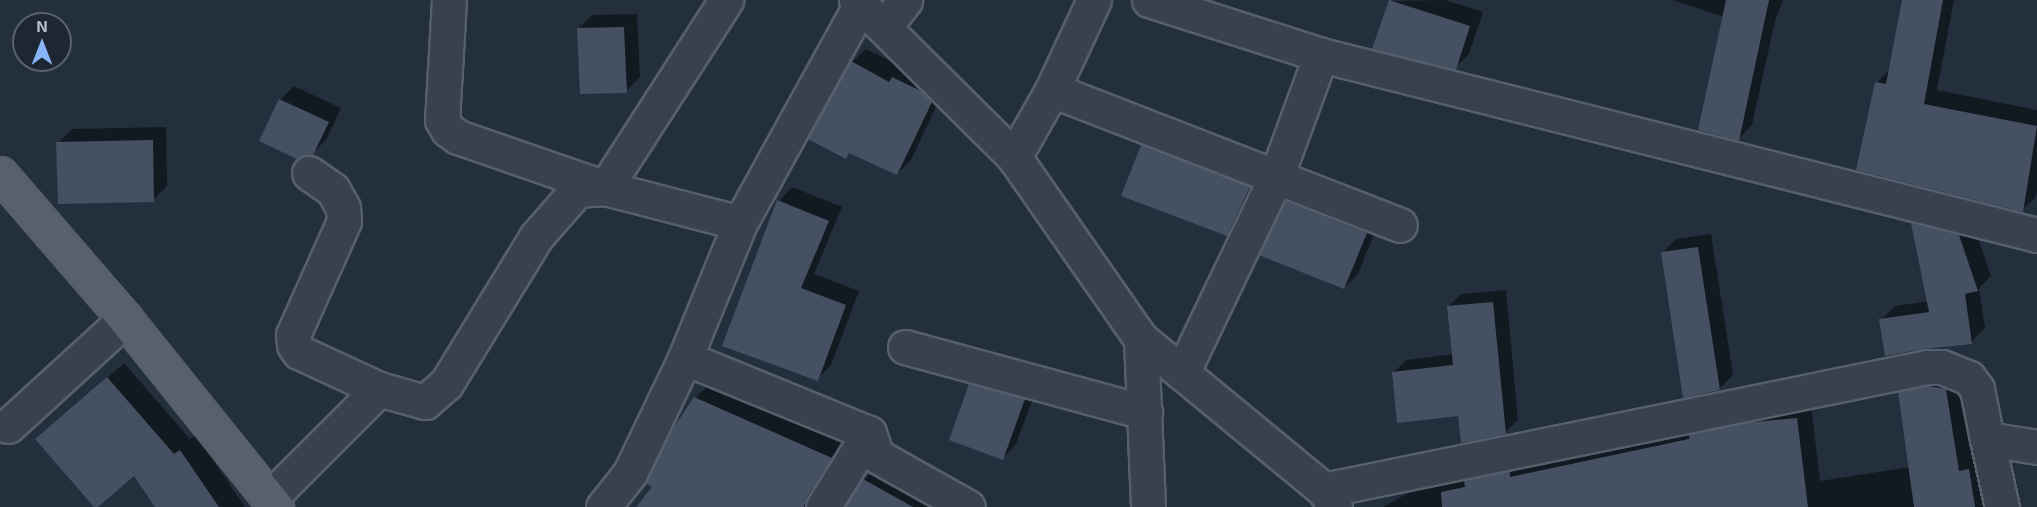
<!DOCTYPE html>
<style>
body{margin:0}
#map{position:relative;width:2037px;height:507px;overflow:hidden;background:#242f3e;font-family:"Exo 2",sans-serif}
div>[style]{position:absolute}
[style*='--x']{left:calc(var(--x)*1px);top:calc(var(--y)*1px);width:calc(var(--w)*1px);rotate:calc(var(--a)*1deg)}
.shadow>*{inset:0;background:#0007}
.building>*{inset:0;background:#455162}
.roads{filter:drop-shadow(2px 0 #565f6c) drop-shadow(-2px 0 #565f6c) drop-shadow(0 2px #565f6c) drop-shadow(0 -2px #565f6c)}
.minor>*{height:33px;margin:-16.5px;padding:0 16.5px;transform-origin:16.5px;border-radius:16.5px;background:#38414e}
.major>*{height:33px;margin:-16.5px;padding:0 16.5px;transform-origin:16.5px;border-radius:16.5px;background:#56606e}
span{translate:-50% -50%;white-space:nowrap;text-align:center;line-height:1.15;-webkit-text-stroke:4.5px #1d2633;paint-order:stroke}
.north{position:absolute;left:12px;top:12px;width:60px;height:60px;box-sizing:border-box;background:#1d2633;border:2px solid #59626f;border-radius:50%;rotate:0deg;font-size:16px;font-weight:700;line-height:24px;text-align:center;color:#b4bcc9}
.north::after{content:'';display:block;margin:auto;width:21px;height:27px;background:#8ab4f8;clip-path:polygon(50% 0,100% 100%,50% 72%,0 100%)}
</style>
<div id="map">
<div class="shadow">
<i style="clip-path:polygon(1445px 0,1483px 12px,1469px 54px,1455px 68px,1390px 1px)"></i>
<i style="clip-path:polygon(1672px 0,1783px 0,1775px 21px,1752px 125px,1738px 139px,1724px 17px)"></i>
<i style="clip-path:polygon(1903px 0,1954px 0,1937px 90px,2037px 110px,2037px 190px,2036px 197px,2022px 210px,1877px 83px,1890px 69px)"></i>
<i style="clip-path:polygon(637px 14px,640px 77px,626px 91px,578px 29px,592px 15px)"></i>
<i style="clip-path:polygon(866px 49px,945px 87px,911px 160px,897px 174px,850px 152px,845px 157px,852px 62px)"></i>
<i style="clip-path:polygon(294px 86px,341px 108px,326px 140px,312px 154px,261px 141px,281px 99px)"></i>
<i style="clip-path:polygon(166px 127px,167px 186px,153px 200px,58px 143px,72px 129px)"></i>
<i style="clip-path:polygon(1156px 132px,1263px 173px,1240px 220px,1227px 234px,1123px 196px,1142px 145px)"></i>
<i style="clip-path:polygon(792px 187px,842px 207px,814px 274px,859px 291px,831px 365px,817px 379px,779px 201px)"></i>
<i style="clip-path:polygon(1301px 188px,1380px 219px,1358px 274px,1344px 288px,1261px 254px,1287px 202px)"></i>
<i style="clip-path:polygon(1927px 210px,1972px 221px,1991px 276px,1979px 288px,1985px 328px,1971px 342px,1881px 320px,1895px 306px,1929px 301px,1913px 223px)"></i>
<i style="clip-path:polygon(1711px 234px,1733px 375px,1719px 389px,1662px 253px,1676px 239px)"></i>
<i style="clip-path:polygon(1506px 290px,1518px 420px,1505px 432px,1459px 415px,1393px 373px,1406px 360px,1453px 354px,1448px 307px,1461px 294px)"></i>
<i style="clip-path:polygon(124px 363px,190px 439px,196px 435px,245px 507px,157px 507px,134px 474px,37px 440px)"></i>
<i style="clip-path:polygon(985px 371px,1038px 385px,1016px 444px,1003px 458px,971px 385px)"></i>
<i style="clip-path:polygon(1960px 376px,1972px 458px,1983px 456px,1990px 507px,1383px 507px,1415px 489px,1479px 467px,1811px 405px,1820px 481px,1910px 467px,1899px 393px,1913px 379px)"></i>
<i style="clip-path:polygon(709px 384px,844px 444px,825px 507px,638px 507px,654px 487px,696px 398px)"></i>
<i style="clip-path:polygon(878px 466px,943px 507px,845px 507px,864px 480px)"></i>
</div>
<div class="building">
<i style="clip-path:polygon(1389px 0,1470px 26px,1456px 70px,1372px 49px)"></i>
<i style="clip-path:polygon(1726px 0,1769px 0,1739px 141px,1698px 130px)"></i>
<i style="clip-path:polygon(1902px 0,1943px 0,1924px 104px,2037px 126px,2023px 212px,1856px 170px,1875px 82px,1886px 84px)"></i>
<i style="clip-path:polygon(624px 27px,627px 93px,580px 94px,577px 28px)"></i>
<i style="clip-path:polygon(851px 61px,889px 82px,892px 77px,921px 91px,932px 102px,897px 175px,849px 153px,846px 159px,808px 139px)"></i>
<i style="clip-path:polygon(279px 99px,329px 122px,313px 155px,302px 156px,297px 159px,259px 141px)"></i>
<i style="clip-path:polygon(153px 140px,154px 202px,58px 204px,56px 142px)"></i>
<i style="clip-path:polygon(1141px 145px,1250px 187px,1227px 236px,1121px 196px)"></i>
<i style="clip-path:polygon(777px 200px,829px 221px,801px 288px,846px 305px,818px 381px,722px 346px)"></i>
<i style="clip-path:polygon(1285px 201px,1367px 233px,1344px 289px,1259px 255px)"></i>
<i style="clip-path:polygon(1911px 223px,1959px 235px,1978px 291px,1965px 294px,1972px 344px,1923px 349px,1885px 356px,1879px 319px,1929px 312px)"></i>
<i style="clip-path:polygon(1698px 247px,1720px 390px,1683px 398px,1661px 252px)"></i>
<i style="clip-path:polygon(1493px 302px,1506px 434px,1461px 443px,1458px 416px,1397px 423px,1392px 372px,1453px 365px,1447px 306px)"></i>
<i style="clip-path:polygon(107px 377px,174px 454px,180px 450px,219px 507px,155px 507px,134px 476px,98px 507px,94px 507px,35px 439px)"></i>
<i style="clip-path:polygon(969px 384px,1025px 399px,1003px 460px,949px 440px)"></i>
<i style="clip-path:polygon(1929px 386px,1946px 389px,1959px 471px,1969px 469px,1975px 507px,1914px 507px,1898px 392px)"></i>
<i style="clip-path:polygon(694px 397px,832px 458px,807px 497px,804px 507px,636px 507px,652px 487px,646px 483px,670px 433px)"></i>
<i style="clip-path:polygon(1797px 418px,1808px 507px,1442px 507px,1441px 492px,1465px 487px,1464px 480px,1510px 471px,1510px 477px,1689px 439px,1689px 435px,1744px 423px)"></i>
<i style="clip-path:polygon(863px 479px,913px 507px,845px 507px)"></i>
</div>
<div class="roads">
<div class="minor">
<i style="--x:449;--y:0;--w:120;--a:93.3"></i>
<i style="--x:442;--y:120;--w:12;--a:59"></i>
<i style="--x:448;--y:130;--w:12;--a:35"></i>
<i style="--x:458;--y:137;--w:156;--a:19.1"></i>
<i style="--x:605;--y:188;--w:224;--a:-57.2"></i>
<i style="--x:856;--y:0;--w:223;--a:44.8"></i>
<i style="--x:1014;--y:157;--w:222;--a:55.1"></i>
<i style="--x:1141;--y:339;--w:237;--a:39.5"></i>
<i style="--x:1324;--y:490;--w:20;--a:57"></i>
<i style="--x:1149;--y:0;--w:181;--a:17.7"></i>
<i style="--x:1321;--y:55;--w:738;--a:14.11"></i>
<i style="--x:885;--y:26;--w:33;--a:-52"></i>
<i style="--x:1052;--y:90;--w:373;--a:21.2"></i>
<i style="--x:1014;--y:157;--w:77;--a:-60.4"></i>
<i style="--x:1052;--y:90;--w:99;--a:-65"></i>
<i style="--x:309;--y:173;--w:29;--a:35"></i>
<i style="--x:333;--y:190;--w:21;--a:61"></i>
<i style="--x:343;--y:208;--w:13;--a:86"></i>
<i style="--x:344;--y:221;--w:125;--a:114.1"></i>
<i style="--x:293;--y:335;--w:10;--a:84"></i>
<i style="--x:294;--y:345;--w:9;--a:54"></i>
<i style="--x:299;--y:352;--w:88;--a:24.8"></i>
<i style="--x:1141;--y:339;--w:168;--a:87.6"></i>
<i style="--x:905;--y:347;--w:249;--a:15.2"></i>
<i style="--x:685;--y:358;--w:199;--a:22.2"></i>
<i style="--x:869;--y:433;--w:24;--a:71"></i>
<i style="--x:877;--y:456;--w:104;--a:29.3"></i>
<i style="--x:1182;--y:373;--w:217;--a:-64.4"></i>
<i style="--x:1276;--y:177;--w:130;--a:-69.8"></i>
<i style="--x:8;--y:426;--w:159;--a:-42.4"></i>
<i style="--x:1987;--y:439;--w:70;--a:77.6"></i>
<i style="--x:1324;--y:490;--w:615;--a:-11.53"></i>
<i style="--x:1927;--y:367;--w:15;--a:0"></i>
<i style="--x:1942;--y:367;--w:29;--a:22"></i>
<i style="--x:1969;--y:378;--w:14;--a:54"></i>
<i style="--x:1977;--y:389;--w:51;--a:78.7"></i>
<i style="--x:1987;--y:439;--w:51;--a:9.1"></i>
<i style="--x:270;--y:498;--w:154;--a:-45"></i>
<i style="--x:379;--y:389;--w:48;--a:15.8"></i>
<i style="--x:425;--y:402;--w:28;--a:-41"></i>
<i style="--x:446;--y:384;--w:172;--a:-58.5"></i>
<i style="--x:536;--y:237;--w:62;--a:-48.9"></i>
<i style="--x:577;--y:190;--w:28;--a:-4"></i>
<i style="--x:605;--y:188;--w:139;--a:14.5"></i>
<i style="--x:603;--y:507;--w:43;--a:-51.5"></i>
<i style="--x:630;--y:473;--w:127;--a:-64.4"></i>
<i style="--x:685;--y:358;--w:146;--a:-67.8"></i>
<i style="--x:740;--y:223;--w:250;--a:-61.1"></i>
<i style="--x:823;--y:507;--w:87;--a:-58.1"></i>
</div>
<div class="major">
<i style="--x:0;--y:174;--w:191;--a:49.2"></i>
<i style="--x:125;--y:319;--w:241;--a:51.2"></i>
</div>
</div>
<div class="north">N</div>
</div>
